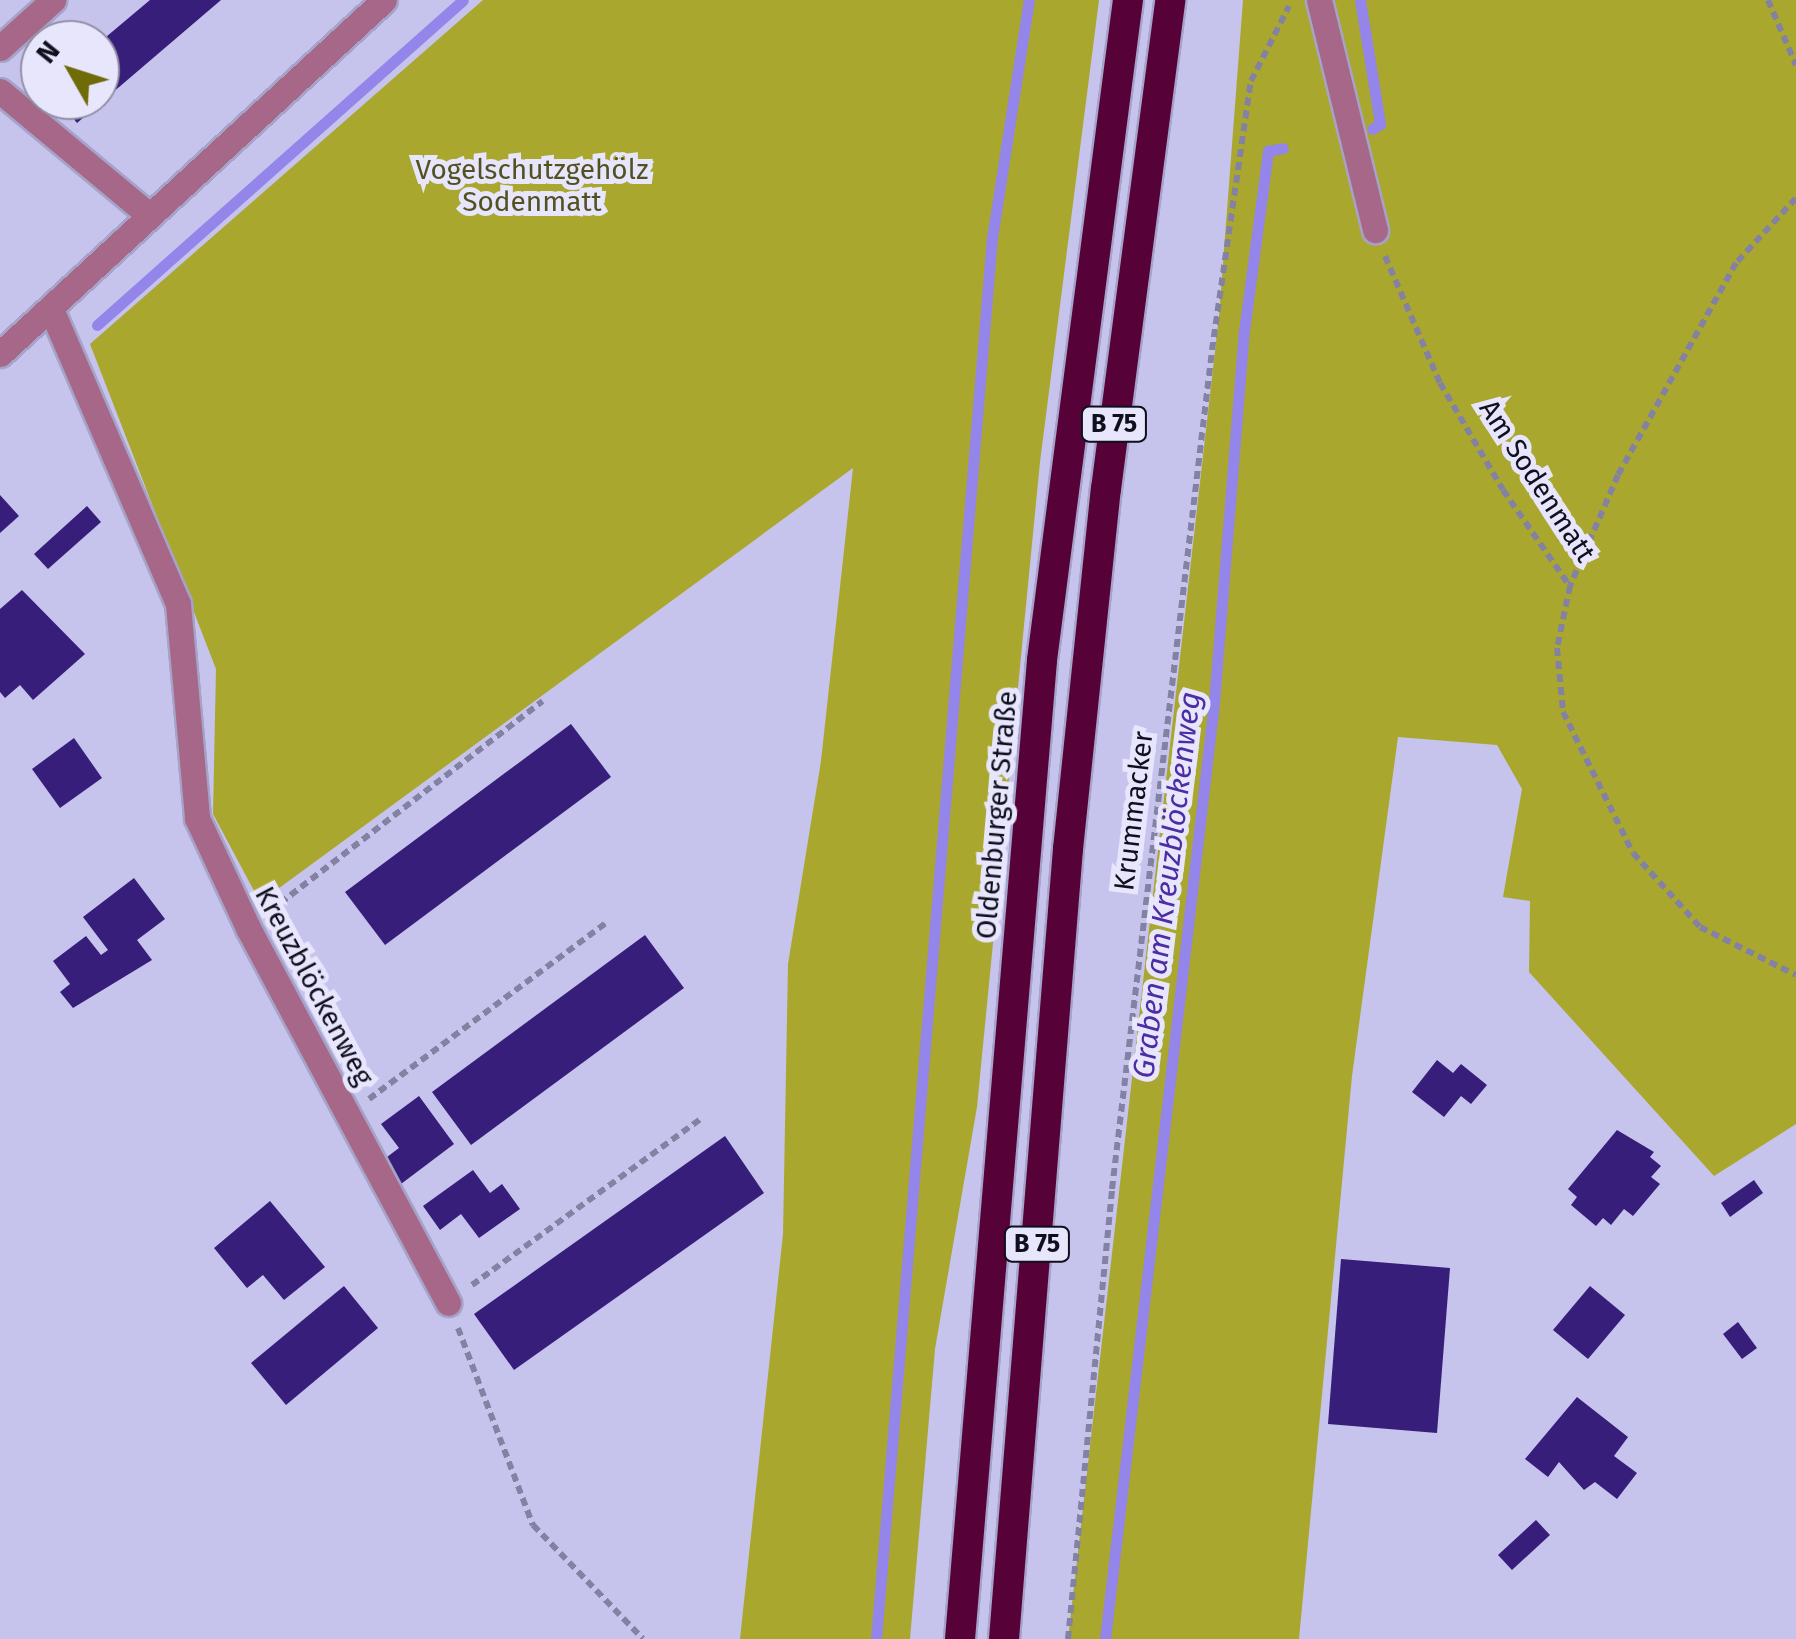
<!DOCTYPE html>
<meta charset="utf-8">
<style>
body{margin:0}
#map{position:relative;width:1796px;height:1639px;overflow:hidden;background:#c6c3ed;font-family:"Fira Sans",sans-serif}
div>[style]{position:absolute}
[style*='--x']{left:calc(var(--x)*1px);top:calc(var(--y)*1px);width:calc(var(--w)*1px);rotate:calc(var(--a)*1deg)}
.green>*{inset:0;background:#aaa72e}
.stream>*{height:11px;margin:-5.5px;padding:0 5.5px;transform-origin:5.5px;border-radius:5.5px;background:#9385ea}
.building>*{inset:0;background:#371e7a}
.path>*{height:6px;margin-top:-3px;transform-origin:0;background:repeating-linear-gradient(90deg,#8482a2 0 8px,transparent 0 13px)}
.roads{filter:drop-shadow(2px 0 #a5a3c8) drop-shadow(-2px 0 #a5a3c8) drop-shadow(0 2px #a5a3c8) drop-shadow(0 -2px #a5a3c8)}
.street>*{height:25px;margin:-12.5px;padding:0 12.5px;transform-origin:12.5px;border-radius:12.5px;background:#a76788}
.highway>*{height:30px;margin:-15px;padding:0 15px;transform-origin:15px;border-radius:15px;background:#560239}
span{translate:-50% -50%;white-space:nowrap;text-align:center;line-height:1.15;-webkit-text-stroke:10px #e7e6fc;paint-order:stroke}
.shield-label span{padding:2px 8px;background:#e7e6fc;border:2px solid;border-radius:8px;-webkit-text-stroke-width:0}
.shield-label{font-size:25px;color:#100f1d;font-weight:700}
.park-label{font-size:28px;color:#52511f}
.street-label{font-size:28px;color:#100f1d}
.water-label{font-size:30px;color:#4c2da2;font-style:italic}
.north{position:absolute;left:20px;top:20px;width:100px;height:100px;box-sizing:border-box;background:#e7e6fc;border:2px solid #9190a3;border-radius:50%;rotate:309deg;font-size:28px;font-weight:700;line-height:40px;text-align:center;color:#100f1d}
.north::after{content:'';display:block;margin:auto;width:35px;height:45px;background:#6e6b08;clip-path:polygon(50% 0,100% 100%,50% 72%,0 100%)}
</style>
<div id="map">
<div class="green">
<i style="clip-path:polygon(483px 0,1099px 0,1040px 462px,977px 1107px,935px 1349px,910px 1639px,740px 1639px,783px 1234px,788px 964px,821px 761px,853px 468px,260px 902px,213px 814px,216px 669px,90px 344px)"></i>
<i style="clip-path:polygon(1243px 0,1796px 0,1796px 1124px,1714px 1176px,1529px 972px,1530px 901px,1503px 897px,1522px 789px,1497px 745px,1398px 737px,1352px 1076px,1299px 1639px,1068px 1639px,1219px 316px)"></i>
</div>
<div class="stream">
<i style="--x:1360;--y:0;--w:126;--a:80.8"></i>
<i style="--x:1380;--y:124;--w:9;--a:148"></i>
<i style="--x:97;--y:325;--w:489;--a:-41.6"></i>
<i style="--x:876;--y:1639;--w:1406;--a:-85.27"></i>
<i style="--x:992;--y:238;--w:241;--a:-81.2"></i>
<i style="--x:1105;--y:1639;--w:943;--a:-83.36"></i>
<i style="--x:1214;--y:702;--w:372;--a:-85.4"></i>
<i style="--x:1244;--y:331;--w:182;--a:-82.4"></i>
<i style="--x:1268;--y:151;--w:15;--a:-11"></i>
</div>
<div class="building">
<i style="clip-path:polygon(150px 0,221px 0,77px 123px,58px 100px,100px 100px,100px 42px)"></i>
<i style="clip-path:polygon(0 495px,19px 516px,0 533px)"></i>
<i style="clip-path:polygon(87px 506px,101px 522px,48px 569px,34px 554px)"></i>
<i style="clip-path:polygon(22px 590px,85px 654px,33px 700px,20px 685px,5px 698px,0 692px,0 609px)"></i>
<i style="clip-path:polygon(571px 724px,611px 777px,385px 945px,345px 892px)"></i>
<i style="clip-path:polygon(74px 738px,102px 778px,60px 808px,32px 769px)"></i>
<i style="clip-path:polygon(134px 878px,165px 919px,137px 940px,152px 960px,73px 1008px,60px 992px,70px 984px,53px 961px,86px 936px,101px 955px,108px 950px,83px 917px)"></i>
<i style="clip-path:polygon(645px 935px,684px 988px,471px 1145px,432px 1092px)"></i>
<i style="clip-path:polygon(1437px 1060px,1453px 1073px,1461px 1064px,1487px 1085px,1471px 1104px,1461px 1096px,1444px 1117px,1412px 1092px)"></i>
<i style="clip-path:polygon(419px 1096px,454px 1144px,401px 1184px,383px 1160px,399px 1148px,381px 1124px)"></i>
<i style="clip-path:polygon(1617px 1130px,1654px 1152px,1650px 1157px,1661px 1166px,1651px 1177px,1660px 1184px,1633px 1216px,1624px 1209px,1611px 1225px,1603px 1218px,1596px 1226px,1571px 1205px,1577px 1197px,1568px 1189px)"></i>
<i style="clip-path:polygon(725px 1136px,764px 1193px,514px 1370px,474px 1314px)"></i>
<i style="clip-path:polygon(473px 1170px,490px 1193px,502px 1184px,520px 1209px,479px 1238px,461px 1214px,440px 1230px,423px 1206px)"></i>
<i style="clip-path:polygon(1754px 1180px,1763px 1193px,1730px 1217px,1721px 1203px)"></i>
<i style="clip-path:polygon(270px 1201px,325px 1267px,284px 1300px,263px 1275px,247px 1288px,214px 1248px)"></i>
<i style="clip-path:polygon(1341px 1259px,1450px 1268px,1437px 1433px,1328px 1424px)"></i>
<i style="clip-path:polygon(344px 1286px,378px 1328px,286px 1405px,251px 1363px)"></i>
<i style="clip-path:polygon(1590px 1286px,1625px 1315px,1588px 1359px,1553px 1330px)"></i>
<i style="clip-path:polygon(1738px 1322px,1757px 1348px,1742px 1359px,1723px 1334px)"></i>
<i style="clip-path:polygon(1577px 1397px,1628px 1437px,1614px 1456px,1637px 1473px,1617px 1499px,1595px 1482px,1584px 1490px,1559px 1462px,1548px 1477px,1525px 1459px)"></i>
<i style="clip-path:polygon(1536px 1520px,1550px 1535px,1512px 1570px,1498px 1555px)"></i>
</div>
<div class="path">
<i style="--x:1768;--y:0;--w:71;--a:66.7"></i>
<i style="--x:1796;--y:198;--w:88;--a:132.7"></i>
<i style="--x:1736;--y:263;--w:243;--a:119.1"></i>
<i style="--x:1618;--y:475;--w:121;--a:113.4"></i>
<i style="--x:1570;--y:586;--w:63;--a:101.8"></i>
<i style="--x:1557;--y:648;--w:64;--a:84.6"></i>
<i style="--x:1563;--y:712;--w:157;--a:63.6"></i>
<i style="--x:1633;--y:853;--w:100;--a:47.8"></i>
<i style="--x:1700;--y:927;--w:107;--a:26.6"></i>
<i style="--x:1385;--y:256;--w:138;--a:66.6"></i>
<i style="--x:1440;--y:383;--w:124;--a:59.5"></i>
<i style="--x:1503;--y:490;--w:116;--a:55.2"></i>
<i style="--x:270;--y:911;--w:344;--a:-37.6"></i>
<i style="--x:369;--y:1099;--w:297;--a:-36.6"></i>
<i style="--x:472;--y:1285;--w:284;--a:-36"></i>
<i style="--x:458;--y:1328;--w:211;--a:69.2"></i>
<i style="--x:533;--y:1525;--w:158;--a:46"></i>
<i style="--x:1068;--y:1639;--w:452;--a:-84.4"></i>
<i style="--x:1112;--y:1189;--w:845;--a:-83.2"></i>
<i style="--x:1212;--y:350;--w:272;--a:-81.8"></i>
<i style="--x:1251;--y:81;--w:84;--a:-63.1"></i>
</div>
<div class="roads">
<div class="street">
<i style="--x:1319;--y:0;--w:237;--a:76.3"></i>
<i style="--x:0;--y:48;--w:72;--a:-42.2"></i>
<i style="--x:0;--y:91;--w:194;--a:39.8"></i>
<i style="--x:51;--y:309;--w:321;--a:66.7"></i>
<i style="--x:178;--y:604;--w:215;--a:84.9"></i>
<i style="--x:197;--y:818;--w:121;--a:65.1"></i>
<i style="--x:248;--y:928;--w:425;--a:61.9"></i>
<i style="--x:0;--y:354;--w:522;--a:-42.67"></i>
</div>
<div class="highway">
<i style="--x:960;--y:1639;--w:982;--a:-85.21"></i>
<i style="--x:1042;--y:660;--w:666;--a:-82.58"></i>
<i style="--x:1004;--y:1639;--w:793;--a:-85.37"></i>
<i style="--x:1068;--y:849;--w:362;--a:-84"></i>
<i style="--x:1106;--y:489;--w:493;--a:-82.5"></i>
</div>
</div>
<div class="shield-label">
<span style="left:1114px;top:424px">B 75</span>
<span style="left:1037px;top:1244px">B 75</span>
</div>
<div class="park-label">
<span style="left:532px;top:186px">Vogelschutzgehölz<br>Sodenmatt</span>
</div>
<div class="street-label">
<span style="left:1537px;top:481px;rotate:57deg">Am Sodenmatt</span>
<span style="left:1134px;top:811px;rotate:-83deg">Krummacker</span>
<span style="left:997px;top:815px;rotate:-85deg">Oldenburger Straße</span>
<span style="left:314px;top:986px;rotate:62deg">Kreuzblöckenweg</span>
</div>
<div class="water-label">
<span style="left:1167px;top:885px;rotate:-83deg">Graben am Kreuzblöckenweg</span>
</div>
<div class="north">N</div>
</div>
